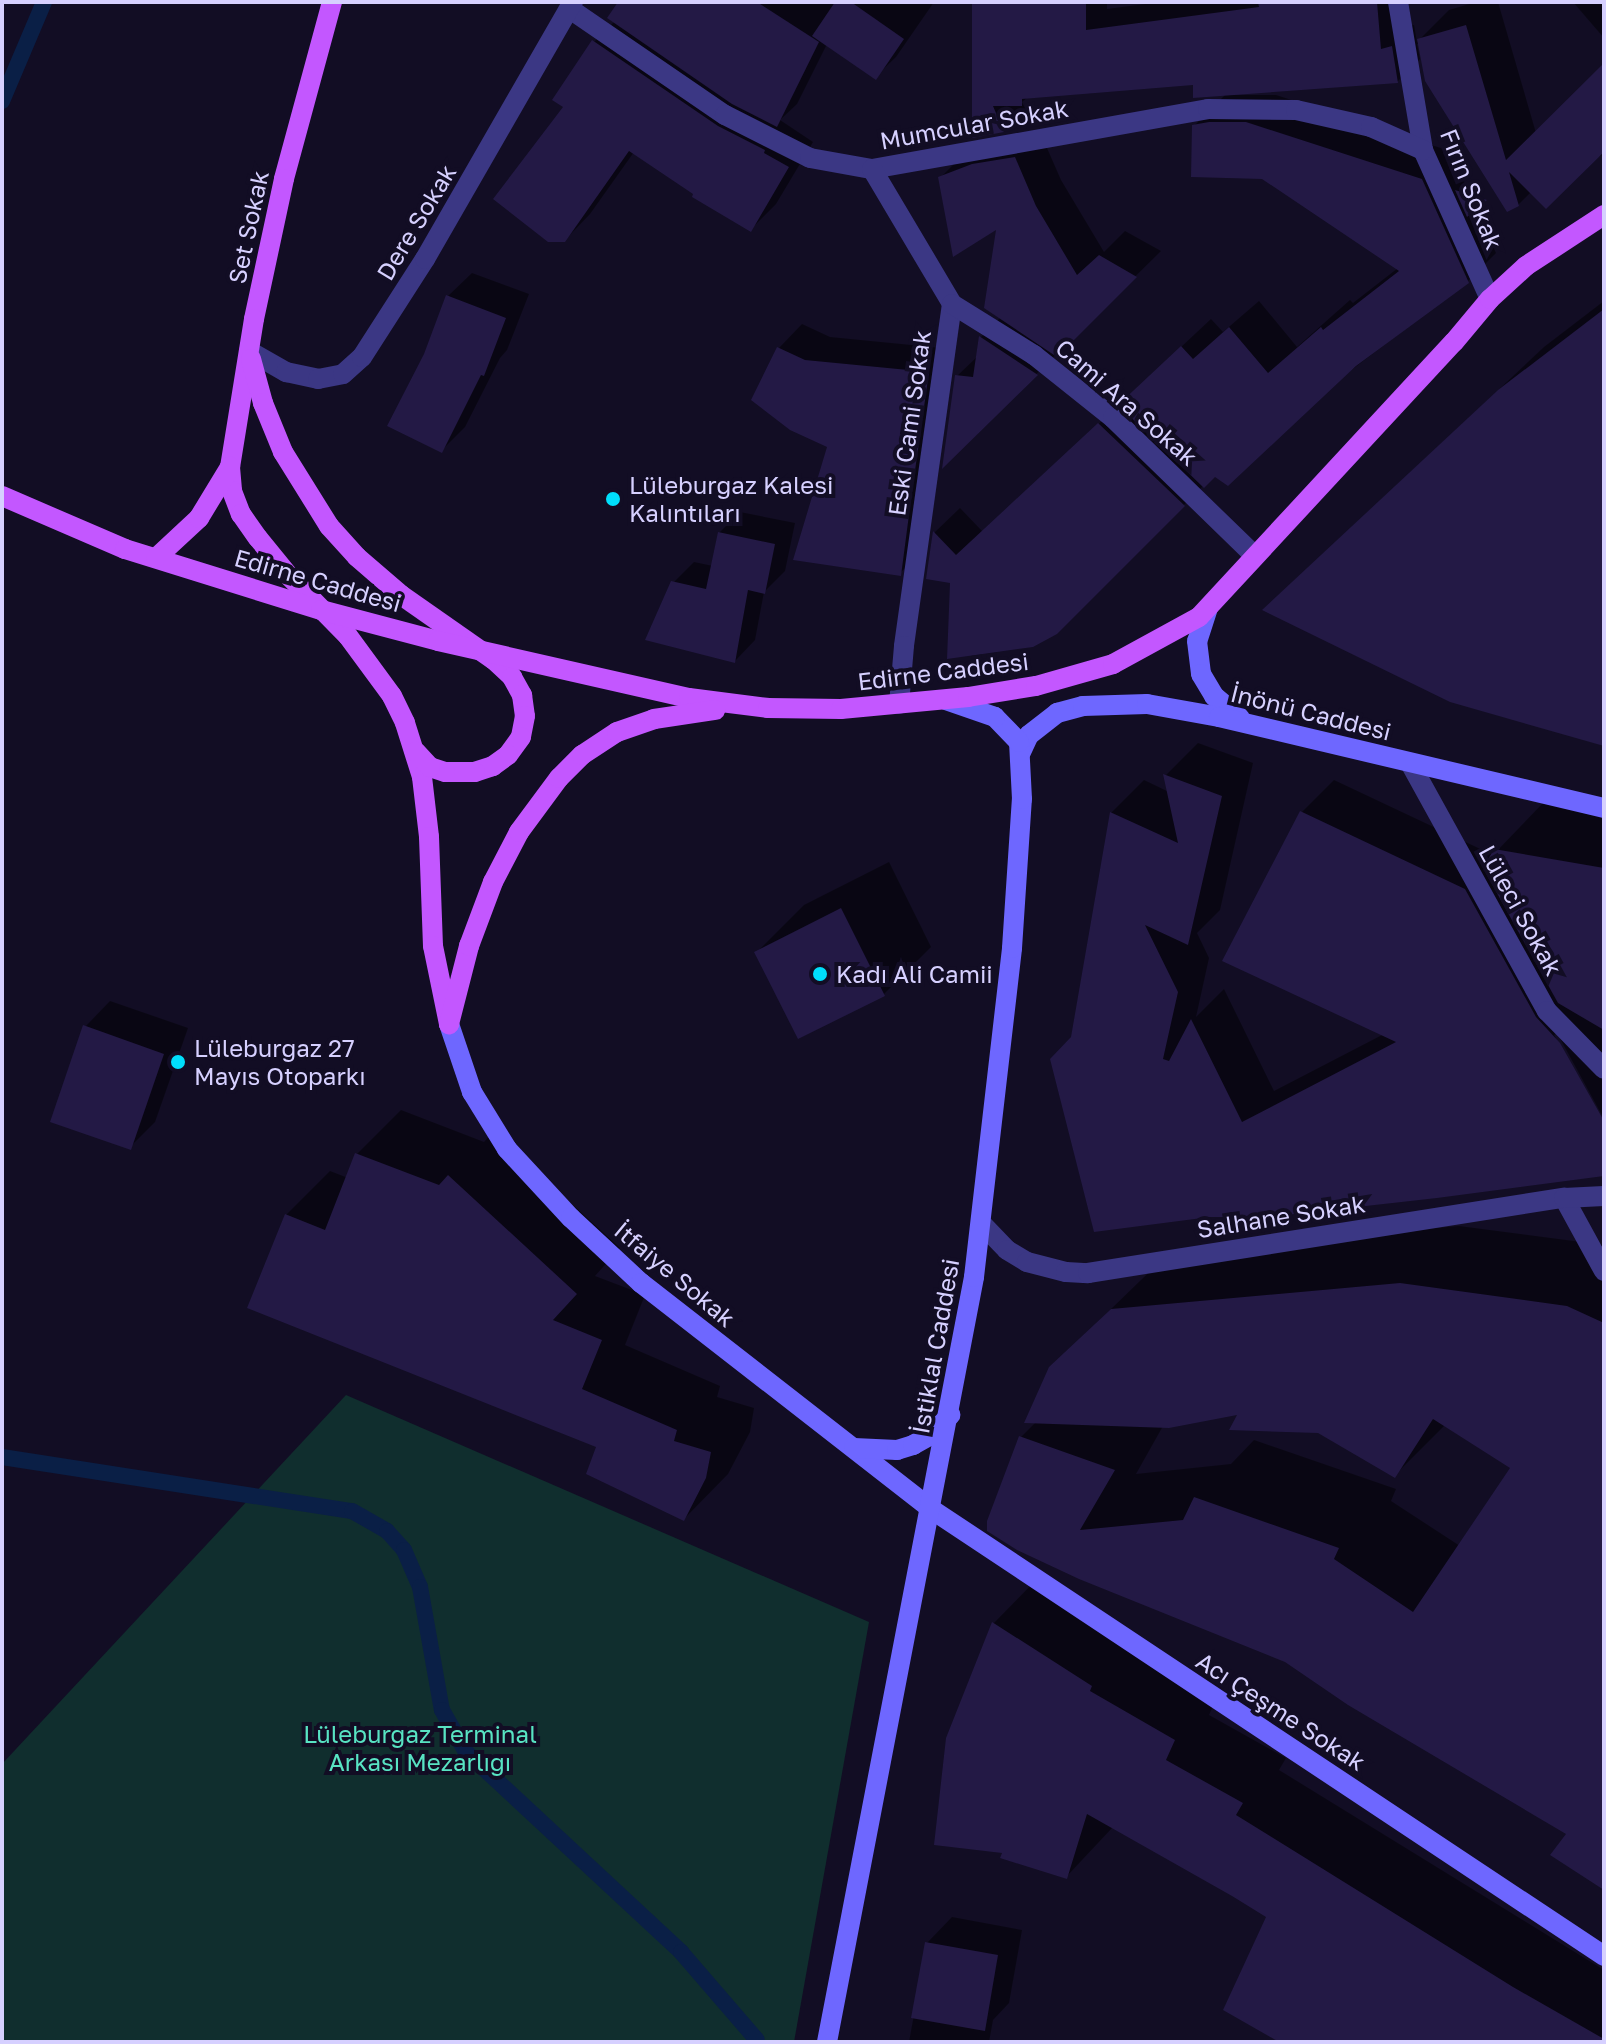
<!DOCTYPE html>
<meta charset="utf-8">
<style>
body{margin:0}
#map{position:relative;width:1606px;height:2044px;overflow:hidden;background:#120d24;font-family:"Golos Text",sans-serif}
div>[style]{position:absolute}
[style*='--x']{left:calc(var(--x)*1px);top:calc(var(--y)*1px);width:calc(var(--w)*1px);rotate:calc(var(--a)*1deg)}
.green>*{inset:0;background:#102e2e}
.shadow>*{inset:0;background:#0007}
.stream>*{height:16px;margin:-8px;padding:0 8px;transform-origin:8px;border-radius:8px;background:#0a1f46}
.building>*{inset:0;background:#231945}
.street>*{height:20px;margin:-10px;padding:0 10px;transform-origin:10px;border-radius:10px;background:#3b3784}
.secondary>*{height:20px;margin:-10px;padding:0 10px;transform-origin:10px;border-radius:10px;background:#6e67ff}
.primary>*{height:20px;margin:-10px;padding:0 10px;transform-origin:10px;border-radius:10px;background:#c357ff}
.dots>*{width:22px;height:22px;translate:-50% -50%;box-sizing:border-box;border:4px solid #120d24;border-radius:50%}
span{translate:-50% -50%;white-space:nowrap;text-align:center;line-height:1.15;-webkit-text-stroke:8px #120d24;paint-order:stroke}
.street-label{font-size:24px;color:#d6d0ff}
.poi-label{font-size:24px;color:#d6d0ff}
.left{translate:0 -50%;text-align:left}
.park-label{font-size:24px;color:#58e3c3}
.frame{position:absolute;inset:0;border:4px solid #d6d0ff;pointer-events:none}
</style>
<div id="map">
<div class="green">
<i style="clip-path:polygon(346px 1395px,869px 1622px,794px 2042px,2px 2042px,2px 1764px)"></i>
</div>
<div class="shadow">
<i style="clip-path:polygon(620px 2px,934px 2px,896px 57px,875px 77px,827px 44px,797px 104px,780px 120px,813px 142px,776px 204px,751px 229px,634px 152px,590px 214px,565px 240px,566px 107px,594px 42px,615px 21px)"></i>
<i style="clip-path:polygon(976px 2px,1107px 2px,1107px 9px,1160px 2px,1400px 2px,1402px 28px,1414px 25px,1417px 42px,1449px 10px,1476px 2px,1498px 2px,1536px 133px,1604px 65px,1604px 154px,1531px 192px,1518px 205px,1421px 44px,1417px 44px,1420px 59px,1398px 81px,1195px 83px,1028px 97px,1022px 102px,1025px 108px,1003px 130px,974px 136px)"></i>
<i style="clip-path:polygon(1573px 2px,1604px 2px,1604px 38px)"></i>
<i style="clip-path:polygon(1225px 95px,1276px 95px,1450px 151px,1496px 253px,1467px 282px,1215px 474px,1056px 632px,952px 581px,929px 578px,935px 532px,960px 508px,983px 532px,1211px 319px,1223px 332px,1259px 301px,1297px 347px,1350px 300px,1353px 303px,1398px 268px,1194px 126px)"></i>
<i style="clip-path:polygon(1040px 132px,1061px 180px,1104px 252px,1125px 231px,1161px 251px,945px 464px,957px 376px,979px 355px,981px 337px,1001px 317px,999px 226px,940px 178px,966px 152px)"></i>
<i style="clip-path:polygon(472px 273px,529px 294px,507px 350px,500px 358px,465px 427px,442px 450px,426px 355px,448px 296px)"></i>
<i style="clip-path:polygon(1604px 301px,1604px 744px,1265px 609px,1544px 347px)"></i>
<i style="clip-path:polygon(802px 324px,830px 337px,952px 349px,924px 550px,900px 573px,779px 348px)"></i>
<i style="clip-path:polygon(740px 512px,795px 523px,785px 571px,764px 592px,755px 640px,735px 661px,673px 583px,694px 562px,713px 566px,719px 533px)"></i>
<i style="clip-path:polygon(1198px 743px,1253px 763px,1220px 910px,1197px 933px,1209px 958px,1196px 1017px,1224px 989px,1274px 1091px,1384px 1034px,1302px 812px,1334px 780px,1493px 855px,1543px 803px,1604px 813px,1604px 1028px,1601px 1026px,1604px 1032px,1604px 1119px,1557px 1033px,1554px 1035px,1604px 1128px,1604px 1175px,1268px 1215px,1073px 1038px,1111px 813px,1144px 780px,1169px 792px,1166px 775px)"></i>
<i style="clip-path:polygon(889px 862px,931px 947px,884px 994px,757px 952px,804px 905px)"></i>
<i style="clip-path:polygon(110px 1001px,188px 1028px,155px 1122px,130px 1147px,85px 1027px)"></i>
<i style="clip-path:polygon(401px 1110px,484px 1142px,493px 1132px,620px 1248px,595px 1276px,645px 1295px,625px 1345px,720px 1386px,717px 1397px,754px 1408px,750px 1432px,728px 1474px,684px 1519px,598px 1446px,286px 1215px,330px 1171px,348px 1178px,357px 1154px)"></i>
<i style="clip-path:polygon(evenodd,1459px 1226px,1604px 1245px,1604px 1888px,1569px 1834px,1286px 1660px,1080px 1577px,1021px 1437px,1036px 1422px,1050px 1368px,1171px 1251px,1459px 1226px,1240px 1412px,1318px 1431px,1395px 1475px,1445px 1425px,1512px 1468px,1460px 1546px,1391px 1501px,1396px 1489px,1254px 1440px,1231px 1464px,1136px 1474px,1163px 1426px,1240px 1412px)"></i>
<i style="clip-path:polygon(1037px 1579px,1218px 1695px,1209px 1715px,1286px 1758px,1279px 1770px,1604px 1970px,1604px 2042px,1283px 2042px,1269px 1916px,1113px 1827px,1067px 1876px,993px 1624px)"></i>
<i style="clip-path:polygon(952px 1917px,1022px 1930px,1009px 2003px,993px 2020px,989px 2042px,909px 2042px,927px 1943px)"></i>
</div>
<div class="stream">
<i style="--x:2;--y:101;--w:108;--a:-67"></i>
<i style="--x:2;--y:1457;--w:354;--a:8.8"></i>
<i style="--x:352;--y:1511;--w:40;--a:29.7"></i>
<i style="--x:387;--y:1531;--w:25;--a:48"></i>
<i style="--x:404;--y:1550;--w:40;--a:66.6"></i>
<i style="--x:420;--y:1587;--w:125;--a:79.9"></i>
<i style="--x:442;--y:1710;--w:48;--a:60.3"></i>
<i style="--x:466;--y:1752;--w:294;--a:42.9"></i>
<i style="--x:681;--y:1952;--w:116;--a:49.2"></i>
</div>
<div class="building">
<i style="clip-path:polygon(618px 2px,757px 2px,819px 42px,777px 127px,732px 104px,607px 18px)"></i>
<i style="clip-path:polygon(835px 2px,851px 2px,904px 39px,876px 80px,812px 36px)"></i>
<i style="clip-path:polygon(1086px 2px,1086px 30px,1259px 7px,1258px 2px,1377px 2px,1381px 49px,1392px 46px,1398px 83px,1193px 98px,1193px 85px,1022px 99px,1022px 106px,993px 106px,1004px 132px,972px 138px,972px 3px)"></i>
<i style="clip-path:polygon(1466px 25px,1506px 160px,1604px 63px,1604px 152px,1546px 209px,1509px 172px,1519px 206px,1507px 212px,1425px 81px,1417px 39px)"></i>
<i style="clip-path:polygon(592px 40px,718px 126px,765px 150px,764px 153px,789px 167px,751px 232px,692px 197px,693px 194px,629px 151px,565px 242px,548px 242px,493px 199px,563px 107px,552px 100px)"></i>
<i style="clip-path:polygon(1209px 122px,1246px 122px,1422px 179px,1469px 283px,1356px 366px,1228px 486px,1215px 477px,1204px 488px,1118px 405px,1181px 346px,1193px 359px,1229px 327px,1268px 373px,1321px 327px,1323px 330px,1399px 271px,1262px 179px,1191px 177px,1192px 125px)"></i>
<i style="clip-path:polygon(1015px 157px,1036px 206px,1077px 275px,1099px 255px,1137px 277px,1057px 357px,984px 308px,996px 230px,953px 257px,938px 177px,972px 164px)"></i>
<i style="clip-path:polygon(1455px 190px,1487px 200px,1467px 217px)"></i>
<i style="clip-path:polygon(446px 295px,506px 318px,484px 376px,481px 375px,442px 453px,387px 426px,424px 354px)"></i>
<i style="clip-path:polygon(1604px 309px,1604px 746px,1450px 702px,1262px 610px,1498px 390px)"></i>
<i style="clip-path:polygon(979px 336px,1038px 375px,942px 469px,955px 375px,973px 377px)"></i>
<i style="clip-path:polygon(777px 347px,805px 360px,929px 372px,911px 499px,907px 504px,910px 507px,901px 576px,793px 560px,827px 447px,790px 430px,751px 400px)"></i>
<i style="clip-path:polygon(1098px 423px,1185px 506px,1057px 634px,1033px 647px,947px 659px,950px 583px,926px 579px,933px 531px,956px 555px)"></i>
<i style="clip-path:polygon(718px 532px,775px 544px,765px 594px,748px 590px,735px 663px,645px 640px,671px 581px,706px 589px)"></i>
<i style="clip-path:polygon(1163px 774px,1222px 796px,1188px 945px,1145px 925px,1178px 992px,1163px 1059px,1169px 1061px,1191px 1019px,1242px 1122px,1396px 1042px,1222px 961px,1300px 811px,1465px 889px,1536px 1017px,1560px 1043px,1604px 1121px,1604px 1176px,1437px 1198px,1268px 1217px,1210px 1217px,1094px 1232px,1050px 1059px,1071px 1037px,1110px 812px,1178px 843px)"></i>
<i style="clip-path:polygon(1494px 849px,1604px 868px,1604px 1030px,1558px 1003px,1483px 868px)"></i>
<i style="clip-path:polygon(841px 908px,885px 996px,798px 1039px,754px 952px)"></i>
<i style="clip-path:polygon(83px 1025px,164px 1054px,131px 1150px,50px 1122px)"></i>
<i style="clip-path:polygon(355px 1153px,439px 1185px,448px 1175px,577px 1294px,553px 1320px,602px 1340px,582px 1389px,677px 1430px,674px 1441px,711px 1452px,706px 1478px,684px 1521px,586px 1474px,596px 1447px,247px 1308px,285px 1214px,325px 1230px)"></i>
<i style="clip-path:polygon(1400px 1283px,1567px 1306px,1604px 1323px,1604px 1890px,1550px 1855px,1566px 1834px,1348px 1705px,1285px 1662px,1079px 1579px,1017px 1550px,987px 1531px,987px 1521px,1019px 1436px,1115px 1470px,1080px 1530px,1183px 1520px,1194px 1497px,1339px 1548px,1334px 1559px,1413px 1612px,1510px 1468px,1433px 1419px,1395px 1478px,1318px 1433px,1229px 1430px,1237px 1415px,1169px 1428px,1024px 1423px,1049px 1367px,1111px 1309px)"></i>
<i style="clip-path:polygon(992px 1622px,1092px 1686px,1090px 1691px,1175px 1740px,1166px 1760px,1243px 1803px,1236px 1815px,1513px 1987px,1604px 2039px,1604px 2042px,1279px 2042px,1223px 2010px,1266px 1917px,1232px 1896px,1087px 1814px,1067px 1879px,1000px 1858px,1002px 1853px,934px 1845px,946px 1738px)"></i>
<i style="clip-path:polygon(925px 1942px,998px 1955px,985px 2031px,911px 2018px)"></i>
</div>
<div class="street">
<i style="--x:1398;--y:2;--w:150;--a:80.4"></i>
<i style="--x:1423;--y:150;--w:163;--a:65.8"></i>
<i style="--x:570;--y:9;--w:188;--a:34.4"></i>
<i style="--x:725;--y:115;--w:95;--a:26.8"></i>
<i style="--x:810;--y:158;--w:63;--a:10.1"></i>
<i style="--x:872;--y:169;--w:341;--a:-10.1"></i>
<i style="--x:1208;--y:109;--w:88;--a:0.7"></i>
<i style="--x:1296;--y:110;--w:77;--a:12.8"></i>
<i style="--x:1371;--y:127;--w:57;--a:23.9"></i>
<i style="--x:872;--y:169;--w:157;--a:59.3"></i>
<i style="--x:952;--y:304;--w:345;--a:98"></i>
<i style="--x:904;--y:646;--w:58;--a:94.9"></i>
<i style="--x:952;--y:304;--w:97;--a:31.9"></i>
<i style="--x:1034;--y:355;--w:101;--a:38.6"></i>
<i style="--x:1113;--y:418;--w:198;--a:44.2"></i>
<i style="--x:249;--y:351;--w:43;--a:29.6"></i>
<i style="--x:286;--y:372;--w:33;--a:12"></i>
<i style="--x:318;--y:379;--w:25;--a:-11"></i>
<i style="--x:343;--y:374;--w:25;--a:-42"></i>
<i style="--x:362;--y:357;--w:117;--a:-57.3"></i>
<i style="--x:425;--y:259;--w:297;--a:-60.1"></i>
<i style="--x:1410;--y:763;--w:283;--a:61.1"></i>
<i style="--x:1547;--y:1011;--w:81;--a:45.5"></i>
<i style="--x:1564;--y:1198;--w:83;--a:61.3"></i>
<i style="--x:981;--y:1223;--w:37;--a:46"></i>
<i style="--x:1007;--y:1250;--w:23;--a:31"></i>
<i style="--x:1027;--y:1262;--w:40;--a:14.4"></i>
<i style="--x:1066;--y:1272;--w:22;--a:3"></i>
<i style="--x:1088;--y:1273;--w:482;--a:-9"></i>
<i style="--x:1564;--y:1198;--w:40;--a:-2.9"></i>
</div>
<div class="secondary">
<i style="--x:1208;--y:608;--w:35;--a:108"></i>
<i style="--x:1197;--y:641;--w:33;--a:83"></i>
<i style="--x:1201;--y:674;--w:26;--a:59"></i>
<i style="--x:1214;--y:696;--w:33;--a:40"></i>
<i style="--x:1021;--y:752;--w:19;--a:-65"></i>
<i style="--x:1029;--y:735;--w:36;--a:-38"></i>
<i style="--x:1057;--y:713;--w:27;--a:-15"></i>
<i style="--x:1083;--y:706;--w:64;--a:-1.8"></i>
<i style="--x:1147;--y:704;--w:73;--a:10.2"></i>
<i style="--x:1219;--y:717;--w:396;--a:13.3"></i>
<i style="--x:449;--y:1024;--w:72;--a:71.3"></i>
<i style="--x:472;--y:1092;--w:67;--a:58.4"></i>
<i style="--x:507;--y:1149;--w:94;--a:47.2"></i>
<i style="--x:571;--y:1218;--w:96;--a:42.9"></i>
<i style="--x:641;--y:1283;--w:368;--a:37.9"></i>
<i style="--x:931;--y:1509;--w:808;--a:33.59"></i>
<i style="--x:854;--y:1448;--w:43;--a:2.7"></i>
<i style="--x:897;--y:1450;--w:17;--a:-17"></i>
<i style="--x:913;--y:1445;--w:21;--a:-29"></i>
<i style="--x:931;--y:1435;--w:28;--a:-46"></i>
<i style="--x:827;--y:2042;--w:779;--a:-79.12"></i>
<i style="--x:974;--y:1277;--w:331;--a:-83.4"></i>
<i style="--x:1012;--y:948;--w:149;--a:-86.2"></i>
<i style="--x:1022;--y:799;--w:57;--a:-93"></i>
<i style="--x:1019;--y:742;--w:35;--a:-134"></i>
<i style="--x:995;--y:717;--w:52;--a:-160.9"></i>
</div>
<div class="primary">
<i style="--x:332;--y:2;--w:183;--a:105.2"></i>
<i style="--x:284;--y:179;--w:143;--a:102.1"></i>
<i style="--x:254;--y:319;--w:150;--a:99.2"></i>
<i style="--x:230;--y:467;--w:24;--a:85"></i>
<i style="--x:232;--y:491;--w:25;--a:69"></i>
<i style="--x:241;--y:514;--w:29;--a:55"></i>
<i style="--x:258;--y:538;--w:49;--a:50.8"></i>
<i style="--x:289;--y:576;--w:84;--a:45.5"></i>
<i style="--x:348;--y:636;--w:74;--a:53.7"></i>
<i style="--x:392;--y:696;--w:30;--a:64"></i>
<i style="--x:405;--y:723;--w:57;--a:72.5"></i>
<i style="--x:422;--y:777;--w:60;--a:83.3"></i>
<i style="--x:429;--y:837;--w:109;--a:87.9"></i>
<i style="--x:433;--y:946;--w:80;--a:78.4"></i>
<i style="--x:251;--y:359;--w:46;--a:74.7"></i>
<i style="--x:263;--y:403;--w:53;--a:67.8"></i>
<i style="--x:283;--y:452;--w:87;--a:58.1"></i>
<i style="--x:329;--y:526;--w:42;--a:47.9"></i>
<i style="--x:357;--y:557;--w:58;--a:40.8"></i>
<i style="--x:401;--y:595;--w:113;--a:35"></i>
<i style="--x:494;--y:660;--w:25;--a:43"></i>
<i style="--x:512;--y:677;--w:21;--a:61"></i>
<i style="--x:522;--y:695;--w:21;--a:82"></i>
<i style="--x:525;--y:716;--w:21;--a:101"></i>
<i style="--x:521;--y:737;--w:22;--a:126"></i>
<i style="--x:508;--y:755;--w:19;--a:144"></i>
<i style="--x:493;--y:766;--w:19;--a:162"></i>
<i style="--x:475;--y:772;--w:30;--a:180"></i>
<i style="--x:445;--y:772;--w:16;--a:-162"></i>
<i style="--x:430;--y:767;--w:21;--a:-133"></i>
<i style="--x:2;--y:496;--w:134;--a:23.3"></i>
<i style="--x:125;--y:549;--w:205;--a:17.3"></i>
<i style="--x:321;--y:610;--w:121;--a:14.8"></i>
<i style="--x:438;--y:641;--w:257;--a:12.8"></i>
<i style="--x:689;--y:698;--w:80;--a:7.2"></i>
<i style="--x:768;--y:708;--w:73;--a:0.8"></i>
<i style="--x:841;--y:709;--w:128;--a:-5.4"></i>
<i style="--x:968;--y:697;--w:69;--a:-9.2"></i>
<i style="--x:1036;--y:686;--w:80;--a:-15.9"></i>
<i style="--x:1113;--y:664;--w:98;--a:-28.7"></i>
<i style="--x:1199;--y:617;--w:375;--a:-47.2"></i>
<i style="--x:1454;--y:342;--w:56;--a:-50.1"></i>
<i style="--x:1490;--y:299;--w:49;--a:-42.5"></i>
<i style="--x:1526;--y:266;--w:93;--a:-33.2"></i>
<i style="--x:156;--y:558;--w:59;--a:-42.9"></i>
<i style="--x:199;--y:518;--w:60;--a:-58.7"></i>
<i style="--x:449;--y:1024;--w:81;--a:-75.6"></i>
<i style="--x:469;--y:946;--w:68;--a:-69.4"></i>
<i style="--x:493;--y:882;--w:56;--a:-62.5"></i>
<i style="--x:519;--y:832;--w:67;--a:-53.5"></i>
<i style="--x:559;--y:778;--w:33;--a:-45"></i>
<i style="--x:582;--y:755;--w:42;--a:-33.3"></i>
<i style="--x:617;--y:732;--w:39;--a:-19"></i>
<i style="--x:654;--y:719;--w:62;--a:-8.4"></i>
</div>
<div class="dots">
<i style="left:613px;top:499px;background:#00defb"></i>
<i style="left:820px;top:974px;background:#00defb"></i>
<i style="left:178px;top:1062px;background:#00defb"></i>
</div>
<div class="street-label">
<span style="left:974px;top:124px;rotate:-10deg">Mumcular Sokak</span>
<span style="left:1472px;top:189px;rotate:68deg">Fırın Sokak</span>
<span style="left:416px;top:222px;rotate:-59deg">Dere Sokak</span>
<span style="left:248px;top:227px;rotate:-78deg">Set Sokak</span>
<span style="left:1127px;top:402px;rotate:41deg">Cami Ara Sokak</span>
<span style="left:909px;top:423px;rotate:-82deg">Eski Cami Sokak</span>
<span style="left:318px;top:580px;rotate:16deg">Edirne Caddesi</span>
<span style="left:943px;top:671px;rotate:-7deg">Edirne Caddesi</span>
<span style="left:1311px;top:712px;rotate:14deg">İnönü Caddesi</span>
<span style="left:1521px;top:910px;rotate:61deg">Lüleci Sokak</span>
<span style="left:1281px;top:1216px;rotate:-9deg">Salhane Sokak</span>
<span style="left:675px;top:1274px;rotate:40deg">İtfaiye Sokak</span>
<span style="left:935px;top:1346px;rotate:-80deg">İstiklal Caddesi</span>
<span style="left:1281px;top:1711px;rotate:33deg">Acı Çeşme Sokak</span>
</div>
<div class="poi-label">
<span class="left" style="left:629px;top:499px">Lüleburgaz Kalesi<br>Kalıntıları</span>
<span class="left" style="left:836px;top:974px">Kadı Ali Camii</span>
<span class="left" style="left:194px;top:1062px">Lüleburgaz 27<br>Mayıs Otoparkı</span>
</div>
<div class="park-label">
<span style="left:420px;top:1748px">Lüleburgaz Terminal<br>Arkası Mezarlığı</span>
</div>
<div class="frame"></div>
</div>
